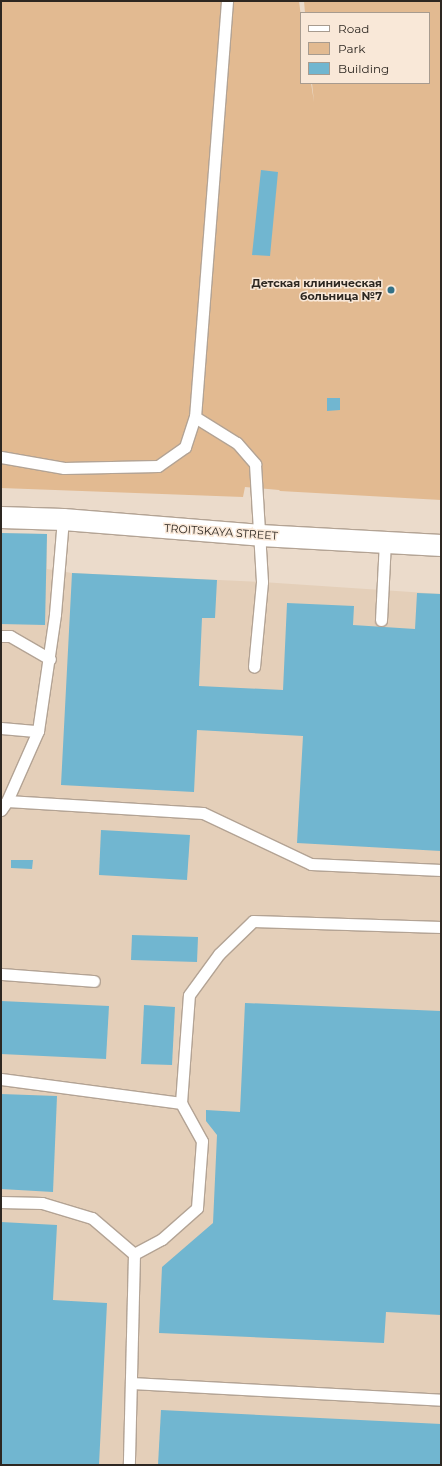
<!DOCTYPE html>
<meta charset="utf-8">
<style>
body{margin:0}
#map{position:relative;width:442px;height:1466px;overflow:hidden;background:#ebdbcb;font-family:Montserrat,sans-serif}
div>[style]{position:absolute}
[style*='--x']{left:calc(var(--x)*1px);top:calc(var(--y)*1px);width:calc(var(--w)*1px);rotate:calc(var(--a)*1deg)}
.built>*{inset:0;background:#e4cfb9}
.green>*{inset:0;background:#e2ba91}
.building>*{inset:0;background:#71b6d0}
.roads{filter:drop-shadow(1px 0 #b3a394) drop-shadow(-1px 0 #b3a394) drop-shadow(0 1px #b3a394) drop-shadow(0 -1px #b3a394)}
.lane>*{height:11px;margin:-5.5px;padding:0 5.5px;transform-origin:5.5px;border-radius:5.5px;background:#fff}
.street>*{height:21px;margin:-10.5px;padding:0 10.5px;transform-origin:10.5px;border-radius:10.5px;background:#fff}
.dots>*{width:11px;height:11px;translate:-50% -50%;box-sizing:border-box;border:2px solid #f9e8d8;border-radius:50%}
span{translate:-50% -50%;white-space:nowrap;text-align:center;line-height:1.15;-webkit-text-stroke:3px #f9e8d8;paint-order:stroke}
.poi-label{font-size:11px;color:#2d2721;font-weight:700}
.right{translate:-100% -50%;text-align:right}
.street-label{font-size:11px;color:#2d2721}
.frame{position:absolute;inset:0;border:2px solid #2d2721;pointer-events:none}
.legend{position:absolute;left:300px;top:12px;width:130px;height:72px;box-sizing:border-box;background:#f9e8d8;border:1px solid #a79b8f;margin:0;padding:5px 7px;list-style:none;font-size:12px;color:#2d2721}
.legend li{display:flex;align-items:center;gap:8px;height:20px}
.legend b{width:20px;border:1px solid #a79b8f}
</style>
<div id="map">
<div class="built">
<i style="clip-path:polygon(1px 533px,47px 534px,47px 569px,72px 573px,262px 582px,441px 594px,441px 1465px,1px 1465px)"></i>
</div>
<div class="green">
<i style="clip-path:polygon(1px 1px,299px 1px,301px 17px,301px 83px,311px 83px,314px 102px,312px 83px,429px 83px,429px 13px,305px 13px,304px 1px,441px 1px,441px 500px,280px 491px,279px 490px,245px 487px,243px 497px,1px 488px)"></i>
</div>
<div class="building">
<i style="clip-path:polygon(261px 170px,278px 172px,270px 256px,252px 255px)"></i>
<i style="clip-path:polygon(327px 398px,340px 398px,340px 410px,327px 411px)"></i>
<i style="clip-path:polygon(1px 533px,47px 534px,45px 625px,1px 624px)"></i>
<i style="clip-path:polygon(72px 573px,217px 580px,215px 618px,202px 618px,199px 686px,283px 690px,287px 603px,354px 606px,353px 625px,415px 629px,417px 593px,441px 594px,441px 851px,297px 843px,303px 736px,197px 730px,194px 792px,61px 785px)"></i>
<i style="clip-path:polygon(101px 830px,190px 835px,187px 880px,99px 875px)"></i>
<i style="clip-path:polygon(11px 860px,33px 860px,32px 869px,11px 868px)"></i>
<i style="clip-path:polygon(132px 935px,198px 937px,197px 962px,131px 960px)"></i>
<i style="clip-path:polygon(1px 1001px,109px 1006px,106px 1059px,1px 1054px)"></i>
<i style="clip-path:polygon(245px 1003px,441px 1011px,441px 1315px,386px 1312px,384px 1343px,159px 1333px,162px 1267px,213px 1223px,217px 1135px,206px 1121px,206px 1110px,240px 1112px)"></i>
<i style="clip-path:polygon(144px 1005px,175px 1007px,172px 1065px,141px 1064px)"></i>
<i style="clip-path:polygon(1px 1094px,57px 1096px,53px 1192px,1px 1189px)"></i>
<i style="clip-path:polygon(1px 1222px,57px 1225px,53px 1300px,107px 1303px,99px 1465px,1px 1465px)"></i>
<i style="clip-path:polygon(161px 1410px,441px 1424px,441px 1465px,158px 1465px)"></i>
</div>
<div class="roads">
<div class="lane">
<i style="--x:195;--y:417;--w:49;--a:31.8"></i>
<i style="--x:237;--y:443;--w:28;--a:49"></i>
<i style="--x:255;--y:464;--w:118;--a:86.6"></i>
<i style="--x:262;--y:582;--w:85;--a:95.4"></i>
<i style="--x:1;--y:457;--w:64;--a:9.9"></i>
<i style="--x:64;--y:468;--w:94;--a:-1.2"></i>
<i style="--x:158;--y:466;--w:33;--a:-35"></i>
<i style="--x:185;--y:447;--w:32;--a:-72"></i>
<i style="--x:195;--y:417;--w:417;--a:-85.6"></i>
<i style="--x:381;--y:620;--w:78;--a:-87.1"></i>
<i style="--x:1;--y:636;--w:9;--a:0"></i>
<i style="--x:10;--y:636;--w:46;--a:29.9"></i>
<i style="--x:1;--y:728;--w:37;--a:5"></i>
<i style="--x:7;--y:801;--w:196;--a:3.5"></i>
<i style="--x:203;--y:813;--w:119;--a:25.3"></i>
<i style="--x:311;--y:864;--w:130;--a:2.6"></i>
<i style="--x:1;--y:810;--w:11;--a:-56"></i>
<i style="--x:7;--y:801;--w:77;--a:-66.1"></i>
<i style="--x:38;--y:731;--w:118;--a:-81.7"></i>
<i style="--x:55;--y:614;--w:95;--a:-85.2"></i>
<i style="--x:1;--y:974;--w:93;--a:4.3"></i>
<i style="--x:1;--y:1079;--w:182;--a:7.6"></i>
<i style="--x:181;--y:1103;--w:43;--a:61.1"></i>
<i style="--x:202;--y:1141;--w:67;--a:94.3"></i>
<i style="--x:197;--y:1208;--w:47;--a:138.5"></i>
<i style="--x:162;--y:1239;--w:32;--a:152"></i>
<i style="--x:181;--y:1103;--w:108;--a:-85.8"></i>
<i style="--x:189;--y:995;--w:51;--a:-53.8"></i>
<i style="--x:219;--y:954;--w:47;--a:-44.1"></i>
<i style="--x:253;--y:921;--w:188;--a:1.8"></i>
<i style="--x:1;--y:1202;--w:41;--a:1.4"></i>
<i style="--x:42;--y:1203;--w:52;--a:16.7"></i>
<i style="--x:92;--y:1218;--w:55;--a:40.6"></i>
<i style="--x:134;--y:1254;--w:211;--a:91.4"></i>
<i style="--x:132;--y:1383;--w:309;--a:3.1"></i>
</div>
<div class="street">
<i style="--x:1;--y:517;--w:62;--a:1.8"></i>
<i style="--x:63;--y:519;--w:198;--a:4.6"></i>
<i style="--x:260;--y:535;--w:181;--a:3.2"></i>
</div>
</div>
<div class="dots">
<i style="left:391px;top:290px;background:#337187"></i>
</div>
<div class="poi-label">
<span class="right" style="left:382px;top:290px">Детская клиническая<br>больница №7</span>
</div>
<div class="street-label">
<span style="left:221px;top:532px;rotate:4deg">TROITSKAYA STREET</span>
</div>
<div class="frame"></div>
<ul class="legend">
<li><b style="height:5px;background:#fff"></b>Road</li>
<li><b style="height:11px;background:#e2ba91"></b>Park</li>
<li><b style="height:11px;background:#71b6d0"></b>Building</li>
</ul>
</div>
